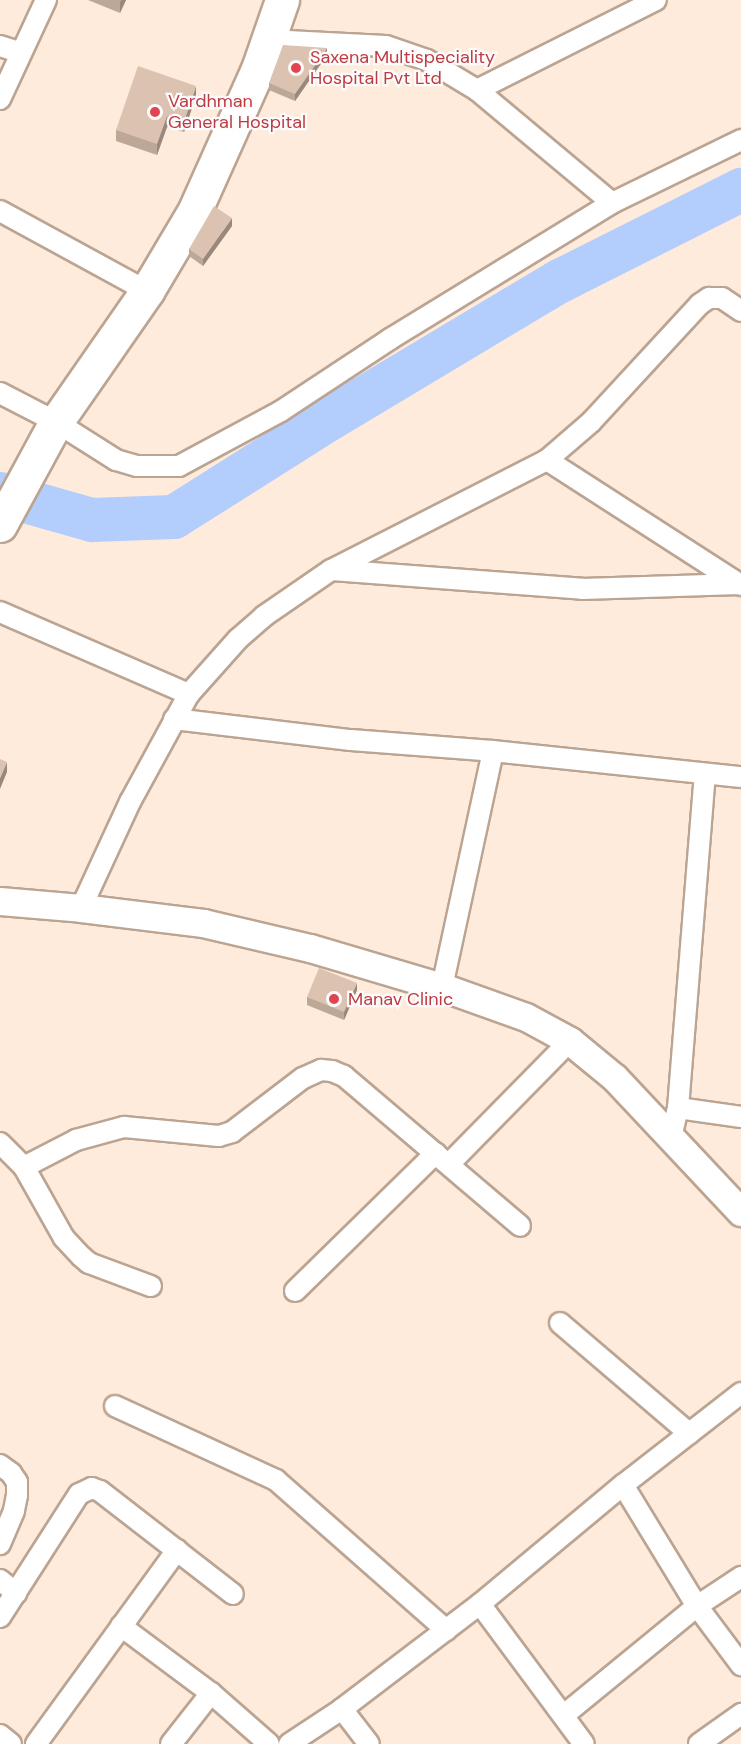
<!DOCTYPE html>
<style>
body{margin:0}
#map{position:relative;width:741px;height:1744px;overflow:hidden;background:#ffebdb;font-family:"DM Sans",sans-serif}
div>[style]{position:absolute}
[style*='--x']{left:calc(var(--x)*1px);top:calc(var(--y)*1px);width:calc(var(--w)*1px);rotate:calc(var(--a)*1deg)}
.river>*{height:44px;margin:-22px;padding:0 22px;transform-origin:22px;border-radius:22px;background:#b3cdfc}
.roads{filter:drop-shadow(2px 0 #bba492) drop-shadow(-2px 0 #bba492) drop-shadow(0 2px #bba492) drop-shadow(0 -2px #bba492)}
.street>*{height:20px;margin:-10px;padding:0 10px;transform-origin:10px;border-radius:10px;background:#fff}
.secondary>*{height:27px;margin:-13.5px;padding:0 13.5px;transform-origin:13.5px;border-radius:13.5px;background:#fff}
.highway>*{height:33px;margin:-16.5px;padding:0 16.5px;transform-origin:16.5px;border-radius:16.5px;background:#fff}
.wall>*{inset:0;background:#bda898}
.shaded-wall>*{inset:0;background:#9a887c}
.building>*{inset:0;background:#dcc3b1}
.dots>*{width:16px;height:16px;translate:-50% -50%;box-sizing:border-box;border:3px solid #fcfcfc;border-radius:50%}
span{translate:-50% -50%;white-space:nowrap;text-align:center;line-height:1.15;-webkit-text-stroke:4.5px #fcfcfc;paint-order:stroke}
.health-label{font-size:18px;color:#be3a42}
.left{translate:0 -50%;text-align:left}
</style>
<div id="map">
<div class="river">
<i style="--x:0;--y:494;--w:96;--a:15.8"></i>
<i style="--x:92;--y:520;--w:82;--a:-2.1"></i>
<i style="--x:174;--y:517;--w:183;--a:-32.3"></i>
<i style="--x:329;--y:419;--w:269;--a:-30.9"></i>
<i style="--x:560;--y:281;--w:203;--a:-26.7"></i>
</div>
<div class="roads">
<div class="street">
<i style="--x:268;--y:40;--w:118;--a:2.9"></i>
<i style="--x:386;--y:46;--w:43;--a:18.9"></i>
<i style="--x:427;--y:60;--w:58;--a:31"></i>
<i style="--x:477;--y:90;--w:176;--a:39.9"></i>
<i style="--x:0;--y:46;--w:22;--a:18"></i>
<i style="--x:477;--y:90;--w:200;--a:-26.7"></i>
<i style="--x:0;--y:99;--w:109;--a:-65.1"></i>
<i style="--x:0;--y:211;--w:167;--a:28.6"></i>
<i style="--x:0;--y:393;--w:63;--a:27.4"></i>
<i style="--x:56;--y:422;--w:71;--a:32.3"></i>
<i style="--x:116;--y:460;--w:22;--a:16"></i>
<i style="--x:137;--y:466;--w:42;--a:0"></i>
<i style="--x:179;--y:466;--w:116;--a:-28.3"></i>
<i style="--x:281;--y:411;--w:131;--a:-33.4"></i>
<i style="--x:390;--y:339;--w:260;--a:-31.5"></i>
<i style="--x:612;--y:203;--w:144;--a:-26"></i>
<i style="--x:547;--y:460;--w:231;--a:32.8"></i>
<i style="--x:332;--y:570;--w:251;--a:4.3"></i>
<i style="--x:582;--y:589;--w:158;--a:-1.8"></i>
<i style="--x:0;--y:612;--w:206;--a:23.5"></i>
<i style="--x:174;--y:719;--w:178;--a:6.8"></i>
<i style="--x:351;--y:740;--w:142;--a:4.4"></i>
<i style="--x:493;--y:751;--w:249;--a:6"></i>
<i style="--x:81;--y:908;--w:117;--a:-65.2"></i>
<i style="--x:130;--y:802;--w:123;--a:-61.4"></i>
<i style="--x:189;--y:694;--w:74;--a:-48.3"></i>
<i style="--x:238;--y:639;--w:35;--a:-41"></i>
<i style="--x:264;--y:616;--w:81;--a:-34.5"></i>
<i style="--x:331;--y:570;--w:242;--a:-27"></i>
<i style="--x:547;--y:460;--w:58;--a:-40.8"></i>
<i style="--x:591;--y:422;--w:161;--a:-47.3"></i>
<i style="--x:700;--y:304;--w:11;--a:-34"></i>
<i style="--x:709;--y:298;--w:13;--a:0"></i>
<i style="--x:722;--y:298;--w:23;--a:34"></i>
<i style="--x:442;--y:987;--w:241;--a:-77.8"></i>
<i style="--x:678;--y:1108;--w:64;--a:8.1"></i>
<i style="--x:671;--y:1138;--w:31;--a:-77"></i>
<i style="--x:678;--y:1108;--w:335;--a:-85.4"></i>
<i style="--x:0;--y:1143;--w:34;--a:45"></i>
<i style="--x:24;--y:1167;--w:81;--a:60.6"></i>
<i style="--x:64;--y:1238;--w:26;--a:47"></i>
<i style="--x:82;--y:1257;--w:9;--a:41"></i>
<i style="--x:89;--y:1263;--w:66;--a:20.4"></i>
<i style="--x:449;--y:1164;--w:173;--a:-45.5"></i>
<i style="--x:24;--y:1167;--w:59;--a:-27.4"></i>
<i style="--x:76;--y:1140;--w:50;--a:-15.2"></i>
<i style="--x:124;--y:1127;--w:95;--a:5.4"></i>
<i style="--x:219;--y:1136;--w:14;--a:-17"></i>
<i style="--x:232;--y:1132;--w:89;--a:-37.3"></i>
<i style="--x:303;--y:1078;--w:20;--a:-24"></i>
<i style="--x:321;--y:1070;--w:11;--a:5"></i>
<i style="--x:332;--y:1071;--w:13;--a:23"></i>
<i style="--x:344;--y:1076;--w:231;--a:40.4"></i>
<i style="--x:295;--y:1291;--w:197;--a:-44.4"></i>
<i style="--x:560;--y:1323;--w:170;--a:40.5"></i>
<i style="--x:115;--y:1406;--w:177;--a:24.7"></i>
<i style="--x:276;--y:1480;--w:227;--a:41.4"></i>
<i style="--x:0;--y:1465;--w:14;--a:36"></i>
<i style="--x:11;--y:1473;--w:11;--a:56"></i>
<i style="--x:17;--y:1482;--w:13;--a:90"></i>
<i style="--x:17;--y:1495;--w:16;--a:101"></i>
<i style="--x:14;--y:1511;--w:36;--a:113"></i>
<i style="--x:623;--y:1485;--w:142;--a:58.6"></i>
<i style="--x:697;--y:1606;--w:74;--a:53.3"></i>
<i style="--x:0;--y:1580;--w:21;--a:39"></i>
<i style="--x:480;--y:1604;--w:174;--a:53.4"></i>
<i style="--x:0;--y:1617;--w:146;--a:-57.3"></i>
<i style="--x:79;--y:1494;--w:14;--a:-25"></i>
<i style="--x:92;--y:1488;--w:9;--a:21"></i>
<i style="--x:100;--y:1491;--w:168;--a:37.8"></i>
<i style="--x:121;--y:1626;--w:112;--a:36.7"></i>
<i style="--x:211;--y:1693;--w:77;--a:41.3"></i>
<i style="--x:342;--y:1709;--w:44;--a:52.4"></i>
<i style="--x:564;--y:1715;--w:172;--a:-39.3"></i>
<i style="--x:697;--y:1606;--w:53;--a:-33.4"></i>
<i style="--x:0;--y:1735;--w:14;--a:39"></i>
<i style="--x:36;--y:1744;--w:240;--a:-54"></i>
<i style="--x:171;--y:1744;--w:65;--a:-51.9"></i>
<i style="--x:289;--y:1744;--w:64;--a:-33.4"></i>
<i style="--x:342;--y:1709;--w:173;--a:-37.3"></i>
<i style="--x:480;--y:1604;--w:186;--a:-39.8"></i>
<i style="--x:623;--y:1485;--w:150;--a:-37.9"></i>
<i style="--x:699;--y:1744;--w:52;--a:-35.5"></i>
</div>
<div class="secondary">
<i style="--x:0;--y:901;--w:81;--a:4.9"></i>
<i style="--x:81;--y:908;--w:123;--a:7"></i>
<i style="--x:203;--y:923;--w:110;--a:13.2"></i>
<i style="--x:310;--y:948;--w:138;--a:16.5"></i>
<i style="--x:442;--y:987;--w:89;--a:19.7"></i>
<i style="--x:526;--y:1017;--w:50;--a:28.6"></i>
<i style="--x:570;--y:1041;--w:58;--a:39.4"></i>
<i style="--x:615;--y:1078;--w:184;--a:46.8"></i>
</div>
<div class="highway">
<i style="--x:0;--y:525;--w:117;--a:-61.5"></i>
<i style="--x:56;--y:422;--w:160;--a:-55.2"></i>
<i style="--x:147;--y:291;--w:92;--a:-59.3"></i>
<i style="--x:194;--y:212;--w:157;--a:-65.9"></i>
<i style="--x:258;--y:69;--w:73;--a:-70.8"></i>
</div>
</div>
<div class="wall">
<i style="clip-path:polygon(88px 0,126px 0,120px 13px)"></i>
<i style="clip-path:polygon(327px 55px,295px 101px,269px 90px,269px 83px)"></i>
<i style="clip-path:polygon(196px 96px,184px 132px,167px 127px,157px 155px,116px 141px,116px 130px)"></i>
<i style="clip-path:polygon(232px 226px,203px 266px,189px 256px,189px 249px)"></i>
<i style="clip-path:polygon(357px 990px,344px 1020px,307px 1005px,307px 997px)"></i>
</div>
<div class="shaded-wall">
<i style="clip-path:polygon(121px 0,126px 0,120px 13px,120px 3px)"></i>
<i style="clip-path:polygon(327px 48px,327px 55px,295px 101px,295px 94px)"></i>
<i style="clip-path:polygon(196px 86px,196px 96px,184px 132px,184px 122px)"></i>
<i style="clip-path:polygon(167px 116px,167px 127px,157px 155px,157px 144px)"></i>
<i style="clip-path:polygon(232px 218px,232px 226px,203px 266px,203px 259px)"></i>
<i style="clip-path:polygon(7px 762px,7px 772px,0 789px,0 778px)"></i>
<i style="clip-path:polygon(357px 983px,357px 990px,344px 1020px,344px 1012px)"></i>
</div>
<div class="building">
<i style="clip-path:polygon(283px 45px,327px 48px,295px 94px,269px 83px)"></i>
<i style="clip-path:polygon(138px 66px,196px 86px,184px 122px,167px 116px,157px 144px,116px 130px)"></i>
<i style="clip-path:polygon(214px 206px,232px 218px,203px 259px,189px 249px)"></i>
<i style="clip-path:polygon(0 759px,7px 762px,0 778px)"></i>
<i style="clip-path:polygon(319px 968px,357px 983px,344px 1012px,307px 997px)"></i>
</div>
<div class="dots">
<i style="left:296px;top:68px;background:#e0444e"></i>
<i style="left:155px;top:112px;background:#e0444e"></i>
<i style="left:334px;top:999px;background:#e0444e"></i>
</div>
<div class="health-label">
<span class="left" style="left:310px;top:68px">Saxena Multispeciality<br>Hospital Pvt Ltd</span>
<span class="left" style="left:168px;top:112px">Vardhman<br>General Hospital</span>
<span class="left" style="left:348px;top:999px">Manav Clinic</span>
</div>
</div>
